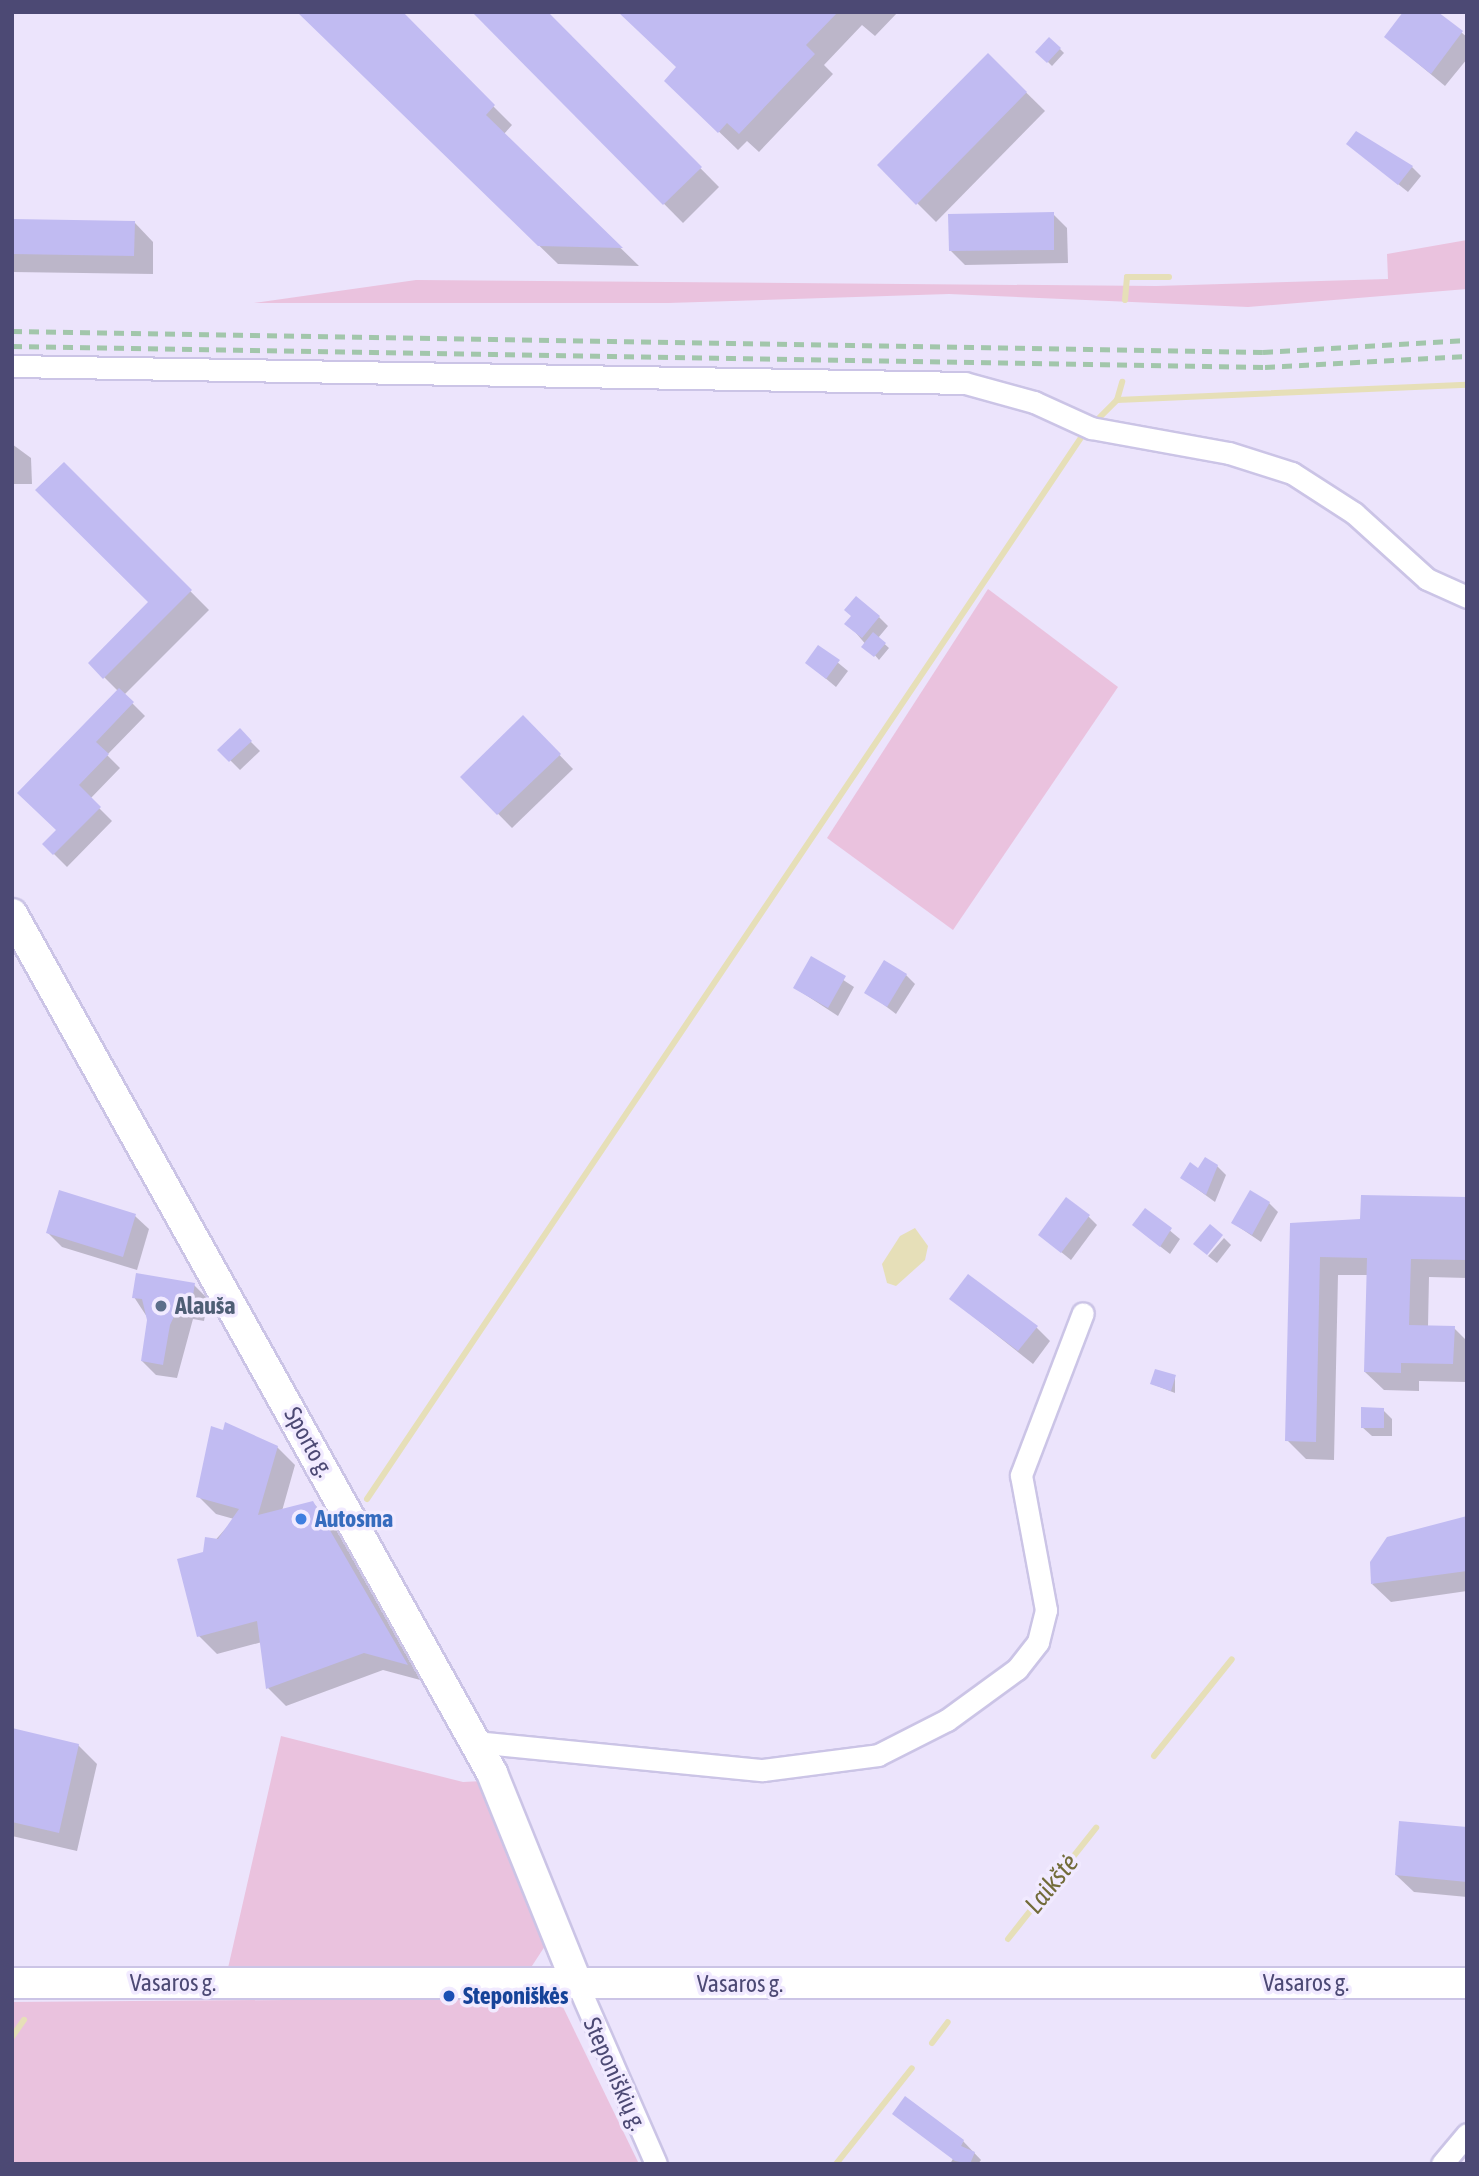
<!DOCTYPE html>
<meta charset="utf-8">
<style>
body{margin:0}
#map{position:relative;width:1479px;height:2176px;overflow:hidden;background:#ece4fc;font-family:"Asap Condensed",sans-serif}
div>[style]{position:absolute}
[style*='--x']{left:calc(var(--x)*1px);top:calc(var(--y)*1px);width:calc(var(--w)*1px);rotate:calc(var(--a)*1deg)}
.green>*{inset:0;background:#eac2de}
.water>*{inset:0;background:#e6dfb8}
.shadow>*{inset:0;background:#0003}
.stream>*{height:6px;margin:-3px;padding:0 3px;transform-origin:3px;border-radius:3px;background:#e6dfb8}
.building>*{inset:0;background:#c1bbf2}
.roads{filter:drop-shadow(2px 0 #cbc4e6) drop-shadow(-2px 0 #cbc4e6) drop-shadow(0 2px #cbc4e6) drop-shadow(0 -2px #cbc4e6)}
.street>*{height:21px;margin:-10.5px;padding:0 10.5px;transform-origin:10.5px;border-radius:10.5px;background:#fff}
.secondary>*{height:30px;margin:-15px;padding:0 15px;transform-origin:15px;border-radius:15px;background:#fff}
.rail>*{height:5px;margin-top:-2.5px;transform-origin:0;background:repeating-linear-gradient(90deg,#a2c6ab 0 10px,transparent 0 17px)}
.dots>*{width:19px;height:19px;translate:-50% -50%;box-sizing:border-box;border:4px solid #f1eaff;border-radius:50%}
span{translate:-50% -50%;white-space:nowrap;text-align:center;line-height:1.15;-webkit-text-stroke:7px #f1eaff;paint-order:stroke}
.service-label{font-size:24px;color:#4e5e75;font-weight:700}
.left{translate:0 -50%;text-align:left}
.street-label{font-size:24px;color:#4c4974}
.shop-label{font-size:24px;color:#366cbe;font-weight:700}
.transit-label{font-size:24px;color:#164399;font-weight:700}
.water-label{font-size:26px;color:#736c3a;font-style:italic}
.frame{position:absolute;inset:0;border:14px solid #4c4974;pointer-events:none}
</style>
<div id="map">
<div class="green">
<i style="clip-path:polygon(1467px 240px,1467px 289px,1248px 307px,949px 294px,668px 303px,254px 303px,416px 280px,1156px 286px,1388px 279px,1387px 254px)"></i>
<i style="clip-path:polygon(988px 589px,1118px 687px,953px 930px,827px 838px)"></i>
<i style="clip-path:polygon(281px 1736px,463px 1782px,483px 1781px,546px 1927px,545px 1946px,530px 1969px,228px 1968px)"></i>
<i style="clip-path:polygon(529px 1998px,561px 2003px,639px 2164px,12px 2164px,12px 2002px)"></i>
</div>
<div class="water">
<i style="clip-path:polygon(915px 1228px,928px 1246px,925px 1260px,896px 1286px,887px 1283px,882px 1264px,900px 1236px)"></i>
</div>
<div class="shadow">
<i style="clip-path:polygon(299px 12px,399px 12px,512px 125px,504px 134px,639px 266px,558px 264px)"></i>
<i style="clip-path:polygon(474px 12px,546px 12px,719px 187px,683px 223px)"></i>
<i style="clip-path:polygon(621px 12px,898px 12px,875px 36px,862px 25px,824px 65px,833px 74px,759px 152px,747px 141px,738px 150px,685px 99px,678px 68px)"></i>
<i style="clip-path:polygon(1436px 12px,1467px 37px,1467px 59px,1445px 86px,1386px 37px)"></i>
<i style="clip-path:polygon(1050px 39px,1064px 53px,1052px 66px,1038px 52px)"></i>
<i style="clip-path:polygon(988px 55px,1045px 111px,936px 222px,879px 165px)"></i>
<i style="clip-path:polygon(1348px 144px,1412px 167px,1421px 176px,1408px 192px)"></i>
<i style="clip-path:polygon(1053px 214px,1067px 228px,1068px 263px,965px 265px,951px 251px)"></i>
<i style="clip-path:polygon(12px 221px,135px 223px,153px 242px,153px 274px,12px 272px)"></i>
<i style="clip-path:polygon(12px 444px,31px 458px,32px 484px,12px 484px)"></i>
<i style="clip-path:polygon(64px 464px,209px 610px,124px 695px,145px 716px,107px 755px,120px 768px,90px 799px,112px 821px,67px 867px,44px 844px,58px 831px,20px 793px,118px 691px,90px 663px,151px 602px)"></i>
<i style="clip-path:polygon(879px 617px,888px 626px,878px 638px,889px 648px,879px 660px,856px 633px)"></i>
<i style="clip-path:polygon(819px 647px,848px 671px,836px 687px,807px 663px)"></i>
<i style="clip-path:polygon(523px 717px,573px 769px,512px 828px,462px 777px)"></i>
<i style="clip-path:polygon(240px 731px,260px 751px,240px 770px,220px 750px)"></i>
<i style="clip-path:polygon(811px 959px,854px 987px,838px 1016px,795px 988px)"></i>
<i style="clip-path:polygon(906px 975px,915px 984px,896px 1014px,867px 992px)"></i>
<i style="clip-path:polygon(1217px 1166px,1226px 1175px,1215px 1202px,1182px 1178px)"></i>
<i style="clip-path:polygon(1467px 1199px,1467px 1278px,1429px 1277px,1428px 1327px,1454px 1328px,1467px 1341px,1467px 1382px,1419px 1381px,1419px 1391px,1384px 1390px,1365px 1372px,1368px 1275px,1338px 1275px,1334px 1460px,1306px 1459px,1287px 1440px,1292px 1225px,1362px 1221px)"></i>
<i style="clip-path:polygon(1269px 1203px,1278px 1212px,1261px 1242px,1233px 1223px)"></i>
<i style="clip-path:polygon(1145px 1210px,1180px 1239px,1170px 1254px,1143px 1233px)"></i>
<i style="clip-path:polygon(135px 1216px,149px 1229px,137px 1270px,62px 1247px,48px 1233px)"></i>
<i style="clip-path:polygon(1088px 1216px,1097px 1225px,1071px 1260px,1040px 1235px)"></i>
<i style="clip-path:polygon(1224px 1238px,1231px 1245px,1217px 1263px,1208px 1256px)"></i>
<i style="clip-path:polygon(194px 1285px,208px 1299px,204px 1321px,193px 1319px,177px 1378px,156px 1375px,142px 1361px,149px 1320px,134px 1297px)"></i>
<i style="clip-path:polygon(951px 1299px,1036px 1327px,1050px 1341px,1033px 1364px)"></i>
<i style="clip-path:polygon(1175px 1377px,1175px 1393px,1152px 1384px)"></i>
<i style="clip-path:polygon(1383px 1410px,1392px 1419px,1392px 1436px,1372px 1436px,1362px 1427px)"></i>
<i style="clip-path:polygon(277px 1447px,295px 1465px,282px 1511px,313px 1503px,331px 1521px,424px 1681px,383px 1670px,286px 1706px,268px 1688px,262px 1642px,217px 1654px,199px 1636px,204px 1553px,234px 1519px,216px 1514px,198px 1496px)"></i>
<i style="clip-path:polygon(1467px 1518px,1467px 1591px,1391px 1602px,1372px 1584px)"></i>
<i style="clip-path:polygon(12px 1730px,78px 1745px,97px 1764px,77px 1851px,12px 1836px)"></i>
<i style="clip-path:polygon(1467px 1829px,1467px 1897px,1414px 1892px,1396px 1875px)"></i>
<i style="clip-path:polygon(963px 2141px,981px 2160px,978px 2164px,950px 2164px)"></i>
</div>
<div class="stream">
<i style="--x:1125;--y:300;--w:23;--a:-85"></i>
<i style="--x:1127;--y:277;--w:42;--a:0"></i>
<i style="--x:1117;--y:400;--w:350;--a:-2.5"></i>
<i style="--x:1098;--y:419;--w:27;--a:-45"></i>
<i style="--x:1117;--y:400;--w:19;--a:-74"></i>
<i style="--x:367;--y:1499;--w:1281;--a:-56.07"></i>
<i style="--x:1154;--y:1756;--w:124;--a:-51.2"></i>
<i style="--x:1008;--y:1939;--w:142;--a:-51.6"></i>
<i style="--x:12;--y:2037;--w:21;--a:-55"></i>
<i style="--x:932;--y:2043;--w:26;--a:-53"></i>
<i style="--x:836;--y:2164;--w:122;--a:-51.6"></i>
</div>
<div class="building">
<i style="clip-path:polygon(297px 12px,403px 12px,495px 105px,486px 115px,623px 248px,538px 246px)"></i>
<i style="clip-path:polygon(472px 12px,548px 12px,702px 167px,663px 205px)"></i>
<i style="clip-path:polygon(618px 12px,838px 12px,806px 45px,815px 54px,739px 134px,727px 123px,718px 133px,664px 81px,676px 67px)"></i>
<i style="clip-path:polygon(1403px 12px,1438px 12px,1463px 31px,1431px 74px,1384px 37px)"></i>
<i style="clip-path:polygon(1049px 37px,1061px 48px,1047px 63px,1035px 52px)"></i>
<i style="clip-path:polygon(988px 53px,1027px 92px,916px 205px,877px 165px)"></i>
<i style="clip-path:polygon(1356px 131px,1413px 166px,1398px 185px,1346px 144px)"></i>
<i style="clip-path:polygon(1054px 212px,1054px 250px,949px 251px,948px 214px)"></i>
<i style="clip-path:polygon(12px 219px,135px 221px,134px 256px,12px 254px)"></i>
<i style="clip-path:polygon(64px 462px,192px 590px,103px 679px,88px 663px,148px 602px,35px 490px)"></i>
<i style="clip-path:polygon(856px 596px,880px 616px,862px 638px,844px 624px,851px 616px,844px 610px)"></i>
<i style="clip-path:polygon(873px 632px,886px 643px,874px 657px,861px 647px)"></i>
<i style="clip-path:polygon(818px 645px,840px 660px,826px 679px,805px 663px)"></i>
<i style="clip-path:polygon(119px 688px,134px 702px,96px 742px,109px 754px,79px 785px,101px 807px,53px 855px,42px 844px,56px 830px,17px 793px)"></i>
<i style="clip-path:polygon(523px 715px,561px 754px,497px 815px,460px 777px)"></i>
<i style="clip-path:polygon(240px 728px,252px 741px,229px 762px,217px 750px)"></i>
<i style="clip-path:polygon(811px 956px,846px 976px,828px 1008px,793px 988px)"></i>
<i style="clip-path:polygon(884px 960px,907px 974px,887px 1007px,864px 993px)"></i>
<i style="clip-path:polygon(1205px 1157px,1218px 1165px,1206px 1195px,1180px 1178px,1190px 1162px,1198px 1168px)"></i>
<i style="clip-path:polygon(59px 1190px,136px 1214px,123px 1257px,46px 1233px)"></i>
<i style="clip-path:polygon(1250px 1190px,1270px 1202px,1252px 1235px,1231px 1223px)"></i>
<i style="clip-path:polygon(1361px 1195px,1467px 1197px,1467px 1260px,1411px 1259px,1409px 1325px,1455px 1326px,1453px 1364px,1401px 1363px,1401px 1373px,1364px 1372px,1367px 1258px,1320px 1257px,1316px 1442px,1285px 1441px,1290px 1223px,1360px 1219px)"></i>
<i style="clip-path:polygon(1066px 1197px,1090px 1215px,1061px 1253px,1038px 1235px)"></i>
<i style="clip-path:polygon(1145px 1208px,1172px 1228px,1160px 1247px,1132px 1225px)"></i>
<i style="clip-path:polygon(1210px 1224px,1223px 1235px,1207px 1255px,1193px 1244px)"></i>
<i style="clip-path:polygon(136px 1273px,195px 1283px,191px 1308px,179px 1306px,170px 1325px,163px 1365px,141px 1361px,147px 1320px,142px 1299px,132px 1298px)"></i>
<i style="clip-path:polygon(968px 1274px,1038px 1326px,1018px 1351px,949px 1299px)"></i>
<i style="clip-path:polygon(1155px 1369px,1176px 1375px,1171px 1391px,1150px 1384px)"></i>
<i style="clip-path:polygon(1361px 1407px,1384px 1408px,1384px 1428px,1361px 1428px)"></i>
<i style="clip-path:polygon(225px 1422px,278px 1446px,258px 1515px,313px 1501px,408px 1665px,364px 1653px,266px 1689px,257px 1621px,197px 1637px,177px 1559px,203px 1552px,205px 1537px,218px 1539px,239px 1509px,196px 1497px,211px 1426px,223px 1430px)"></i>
<i style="clip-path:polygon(1467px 1516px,1467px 1571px,1371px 1584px,1370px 1562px,1387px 1537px)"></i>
<i style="clip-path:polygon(12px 1728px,79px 1744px,59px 1833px,12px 1822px)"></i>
<i style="clip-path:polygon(1399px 1821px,1467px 1827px,1467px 1882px,1395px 1875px)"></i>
<i style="clip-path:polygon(905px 2096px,964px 2140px,961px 2146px,975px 2152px,970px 2164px,955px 2161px,892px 2114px)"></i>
</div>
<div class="roads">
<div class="street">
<i style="--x:12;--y:366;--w:953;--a:1.02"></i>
<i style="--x:965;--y:383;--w:72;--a:15.4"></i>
<i style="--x:1034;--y:402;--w:63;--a:24.5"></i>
<i style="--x:1091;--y:428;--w:140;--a:10.3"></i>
<i style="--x:1229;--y:453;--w:66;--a:17.6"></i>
<i style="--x:1292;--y:473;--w:74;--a:32.8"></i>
<i style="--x:1354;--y:513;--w:98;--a:42.1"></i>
<i style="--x:1427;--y:579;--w:44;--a:24.2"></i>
<i style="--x:475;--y:1742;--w:289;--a:5.6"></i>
<i style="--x:763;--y:1770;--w:116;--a:-7.4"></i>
<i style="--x:878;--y:1755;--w:77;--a:-26.9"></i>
<i style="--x:947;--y:1720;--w:87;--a:-36.1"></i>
<i style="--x:1017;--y:1669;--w:34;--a:-52"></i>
<i style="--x:1038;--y:1642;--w:33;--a:-76"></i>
<i style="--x:1046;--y:1610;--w:137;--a:-100.5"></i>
<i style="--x:1021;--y:1475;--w:173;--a:-69.1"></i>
<i style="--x:577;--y:1983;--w:197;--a:66.4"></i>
<i style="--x:1442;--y:2164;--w:39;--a:-50"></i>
</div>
<div class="secondary">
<i style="--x:12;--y:914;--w:984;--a:60.8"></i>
<i style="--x:492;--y:1773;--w:227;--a:68"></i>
<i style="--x:12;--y:1983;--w:1455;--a:0"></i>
</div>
</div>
<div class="rail">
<i style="--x:12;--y:331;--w:1251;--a:0.96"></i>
<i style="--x:1263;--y:352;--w:204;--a:-3.4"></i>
<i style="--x:12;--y:346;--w:1253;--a:0.96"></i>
<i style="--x:1265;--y:367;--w:202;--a:-3.1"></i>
</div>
<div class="dots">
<i style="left:161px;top:1306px;background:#5c6f8a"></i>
<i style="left:301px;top:1519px;background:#3f7fe0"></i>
<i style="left:449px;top:1996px;background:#1a4fb4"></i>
</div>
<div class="service-label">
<span class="left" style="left:175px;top:1306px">Alauša</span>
</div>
<div class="street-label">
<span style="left:309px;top:1442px;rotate:61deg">Sporto g.</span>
<span style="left:173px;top:1983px">Vasaros g.</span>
<span style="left:1306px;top:1983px">Vasaros g.</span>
<span style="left:740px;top:1984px">Vasaros g.</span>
<span style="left:615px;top:2074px;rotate:66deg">Steponiškių g.</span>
</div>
<div class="shop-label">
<span class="left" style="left:315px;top:1519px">Autosma</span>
</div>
<div class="transit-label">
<span class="left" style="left:463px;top:1996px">Steponiškės</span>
</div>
<div class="water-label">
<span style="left:1052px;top:1884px;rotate:-51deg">Laikštė</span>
</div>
<div class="frame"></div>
</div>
